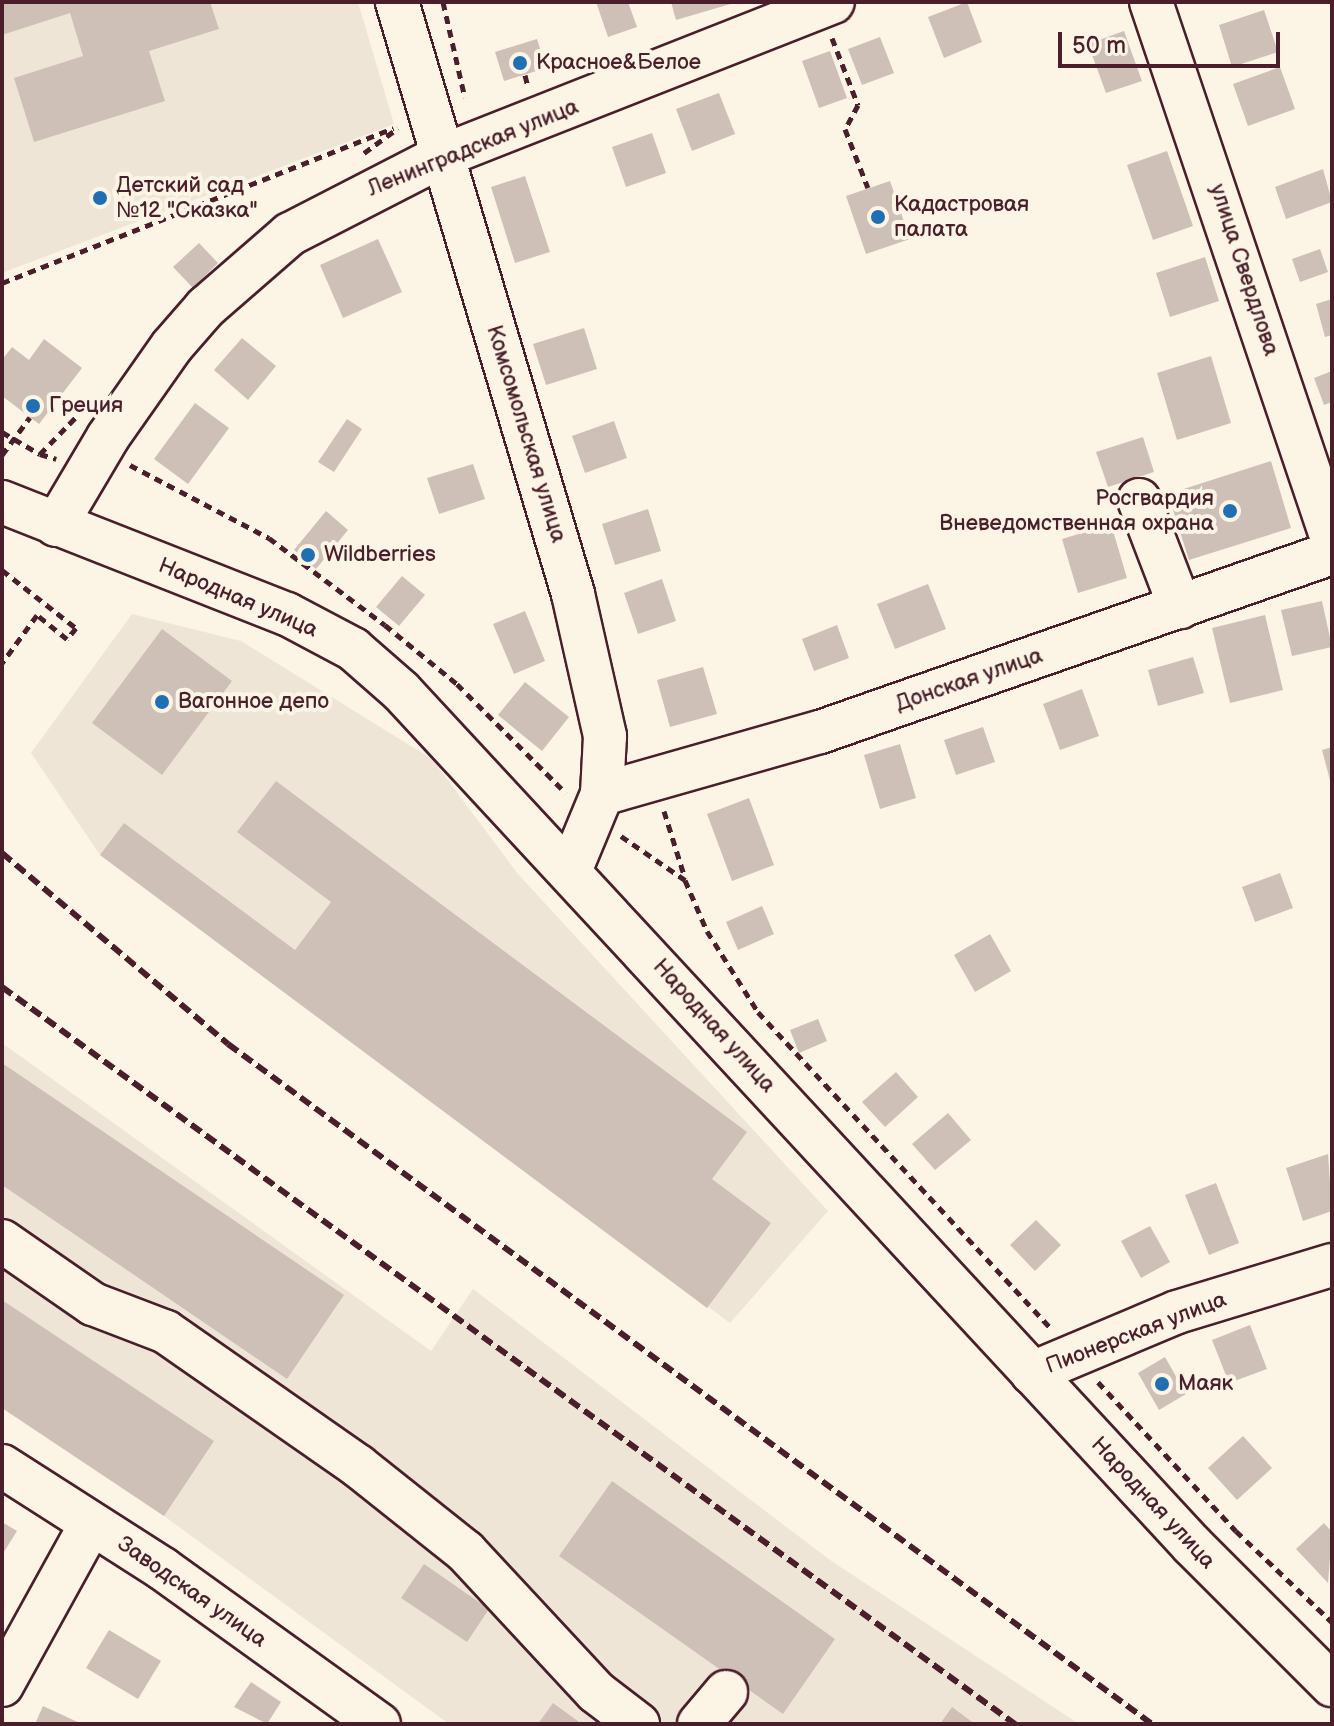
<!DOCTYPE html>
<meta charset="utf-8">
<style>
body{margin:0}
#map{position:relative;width:1334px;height:1726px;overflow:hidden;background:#fcf5e5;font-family:"Balsamiq Sans",sans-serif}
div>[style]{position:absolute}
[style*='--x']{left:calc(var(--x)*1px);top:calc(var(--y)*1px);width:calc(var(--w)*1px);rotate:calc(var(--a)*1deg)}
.built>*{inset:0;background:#eee5d7}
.building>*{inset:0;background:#cfc0b7}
.path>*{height:5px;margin-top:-2.5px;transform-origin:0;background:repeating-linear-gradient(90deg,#4a1f2b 0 8px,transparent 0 14px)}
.roads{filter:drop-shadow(2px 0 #4a1f2b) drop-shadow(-2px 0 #4a1f2b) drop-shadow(0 2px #4a1f2b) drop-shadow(0 -2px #4a1f2b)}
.minor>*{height:42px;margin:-21px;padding:0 21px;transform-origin:21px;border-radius:21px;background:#fcf5e5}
.rail>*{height:6px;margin-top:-3px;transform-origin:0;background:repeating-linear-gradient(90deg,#4a1f2b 0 12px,transparent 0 18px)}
.dots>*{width:22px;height:22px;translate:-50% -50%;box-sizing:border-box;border:4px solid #fcf5e5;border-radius:50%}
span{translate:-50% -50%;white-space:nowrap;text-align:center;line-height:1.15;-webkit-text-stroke:8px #fcf5e5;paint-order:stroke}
.poi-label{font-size:22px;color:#4a1f2b}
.left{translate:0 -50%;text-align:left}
.right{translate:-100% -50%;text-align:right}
.street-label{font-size:22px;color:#4a1f2b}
.frame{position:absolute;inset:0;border:4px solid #4a1f2b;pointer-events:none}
.scale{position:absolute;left:1058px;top:32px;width:222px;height:36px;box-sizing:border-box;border:4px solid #4a1f2b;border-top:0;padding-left:10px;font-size:24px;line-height:28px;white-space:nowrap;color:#4a1f2b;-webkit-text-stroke:6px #fcf5e5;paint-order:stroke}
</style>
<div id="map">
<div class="built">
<i style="clip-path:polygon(2px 2px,358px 2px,394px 124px,2px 273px)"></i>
<i style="clip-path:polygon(132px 614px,241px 641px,432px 759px,518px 874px,828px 1211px,730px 1323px,100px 855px,31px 753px)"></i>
<i style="clip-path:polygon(2px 1043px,431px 1351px,473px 1289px,830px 1560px,1079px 1724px,449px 1724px,164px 1516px,2px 1408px)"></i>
</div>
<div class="building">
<i style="clip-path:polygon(2px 2px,210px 2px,219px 29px,149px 51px,165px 101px,34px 142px,14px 78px,83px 56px,70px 13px,2px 35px)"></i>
<i style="clip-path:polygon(596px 2px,628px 2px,637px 27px,608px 37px)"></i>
<i style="clip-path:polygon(671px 2px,734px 2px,734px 3px,676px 20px)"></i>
<i style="clip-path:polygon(967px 2px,982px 42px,944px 58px,928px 17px)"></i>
<i style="clip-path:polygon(1264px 10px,1278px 52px,1232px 67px,1219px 25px)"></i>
<i style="clip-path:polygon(1124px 31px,1142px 81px,1106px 93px,1088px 44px)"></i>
<i style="clip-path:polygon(880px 37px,894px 73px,862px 85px,848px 49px)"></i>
<i style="clip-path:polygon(537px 39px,546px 68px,504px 81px,495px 52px)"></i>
<i style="clip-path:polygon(830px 51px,847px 98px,819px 108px,802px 61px)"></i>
<i style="clip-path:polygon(1280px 67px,1295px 109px,1248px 126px,1233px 84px)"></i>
<i style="clip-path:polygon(719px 93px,735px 134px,692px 151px,676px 109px)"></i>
<i style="clip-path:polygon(652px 133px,666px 173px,626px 187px,612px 147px)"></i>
<i style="clip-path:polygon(1167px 151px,1193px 226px,1153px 240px,1127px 165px)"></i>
<i style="clip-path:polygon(1323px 169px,1332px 202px,1286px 219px,1275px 187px)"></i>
<i style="clip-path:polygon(525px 176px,550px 252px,515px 263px,491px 187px)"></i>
<i style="clip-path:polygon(890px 181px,910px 239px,866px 254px,846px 196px)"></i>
<i style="clip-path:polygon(378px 239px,402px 292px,343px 318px,320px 265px)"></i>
<i style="clip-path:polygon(199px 243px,218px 263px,193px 288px,173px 267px)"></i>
<i style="clip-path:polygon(1320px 249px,1328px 272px,1300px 282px,1292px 259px)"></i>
<i style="clip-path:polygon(1205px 257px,1219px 301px,1170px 317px,1156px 273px)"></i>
<i style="clip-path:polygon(1332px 299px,1332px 335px,1325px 337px,1316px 304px)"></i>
<i style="clip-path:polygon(584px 328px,597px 369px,546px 385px,533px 344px)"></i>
<i style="clip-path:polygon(242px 338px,276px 366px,248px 400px,214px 370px)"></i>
<i style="clip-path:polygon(44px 339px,82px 368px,39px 424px,2px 396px,2px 360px,12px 347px,29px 360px)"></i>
<i style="clip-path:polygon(1211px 356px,1231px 423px,1177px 440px,1157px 373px)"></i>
<i style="clip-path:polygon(1332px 371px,1332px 402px,1324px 405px,1314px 378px)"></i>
<i style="clip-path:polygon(195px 403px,229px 428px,188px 484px,154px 459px)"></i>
<i style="clip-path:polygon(347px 419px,362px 429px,334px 472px,318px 462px)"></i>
<i style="clip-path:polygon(614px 421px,627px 458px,585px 473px,572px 436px)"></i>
<i style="clip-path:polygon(1143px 437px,1154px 472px,1108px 487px,1096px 452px)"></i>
<i style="clip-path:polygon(1271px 461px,1291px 528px,1189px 560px,1168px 494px)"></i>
<i style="clip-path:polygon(473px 464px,485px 499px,439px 514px,427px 478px)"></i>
<i style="clip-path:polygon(648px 509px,661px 551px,615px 565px,602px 524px)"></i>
<i style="clip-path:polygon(326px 511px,348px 530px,316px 569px,294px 550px)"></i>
<i style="clip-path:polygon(1111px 524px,1127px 578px,1078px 593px,1062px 539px)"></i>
<i style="clip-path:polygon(402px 576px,425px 595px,399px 626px,376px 607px)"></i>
<i style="clip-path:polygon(662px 579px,676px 621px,638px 634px,624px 593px)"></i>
<i style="clip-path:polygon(928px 584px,946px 629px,895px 649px,877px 604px)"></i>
<i style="clip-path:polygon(1322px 601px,1332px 647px,1292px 656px,1281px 610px)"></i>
<i style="clip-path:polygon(525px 611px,545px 661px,514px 674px,493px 624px)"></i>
<i style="clip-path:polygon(1265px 615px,1283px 690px,1230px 703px,1212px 628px)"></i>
<i style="clip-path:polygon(837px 625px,849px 658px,814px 671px,802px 639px)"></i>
<i style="clip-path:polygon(162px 629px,232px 681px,162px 775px,92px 723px)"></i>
<i style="clip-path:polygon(1193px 657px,1204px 693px,1158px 706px,1148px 670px)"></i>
<i style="clip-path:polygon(703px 667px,717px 714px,670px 727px,657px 680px)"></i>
<i style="clip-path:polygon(525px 682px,569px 717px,542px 751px,498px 715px)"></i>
<i style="clip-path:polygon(1082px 689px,1099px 736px,1060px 750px,1043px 704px)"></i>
<i style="clip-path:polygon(983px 727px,995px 762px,956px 775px,944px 740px)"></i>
<i style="clip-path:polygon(900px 744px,916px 798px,880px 809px,864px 755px)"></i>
<i style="clip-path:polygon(1332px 747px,1332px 784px,1331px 784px,1322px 750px)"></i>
<i style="clip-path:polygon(276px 781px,747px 1132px,712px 1179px,771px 1223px,707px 1308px,100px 855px,124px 823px,295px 950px,331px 902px,237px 832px)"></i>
<i style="clip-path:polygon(749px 798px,774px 865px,732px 881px,707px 814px)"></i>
<i style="clip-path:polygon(1280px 873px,1293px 908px,1255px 922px,1242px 887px)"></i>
<i style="clip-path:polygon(762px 906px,774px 934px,738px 950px,726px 922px)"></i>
<i style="clip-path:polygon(990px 934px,1011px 971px,975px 992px,954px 955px)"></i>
<i style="clip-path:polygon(818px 1019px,827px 1041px,799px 1053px,790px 1030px)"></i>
<i style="clip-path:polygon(2px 1063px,344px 1295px,287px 1379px,2px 1185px)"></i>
<i style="clip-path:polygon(896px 1072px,918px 1097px,885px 1127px,862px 1102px)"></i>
<i style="clip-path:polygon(948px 1113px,971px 1140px,935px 1170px,912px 1144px)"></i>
<i style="clip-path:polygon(1328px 1154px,1332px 1211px,1303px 1221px,1286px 1168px)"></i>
<i style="clip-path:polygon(1216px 1183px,1239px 1243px,1209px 1255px,1185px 1195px)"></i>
<i style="clip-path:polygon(1036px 1220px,1061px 1245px,1035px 1271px,1010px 1245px)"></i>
<i style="clip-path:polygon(1150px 1226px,1170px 1262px,1141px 1278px,1121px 1241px)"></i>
<i style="clip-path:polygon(2px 1300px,214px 1441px,164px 1516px,2px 1408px)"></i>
<i style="clip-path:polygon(1250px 1325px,1267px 1369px,1229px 1383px,1212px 1340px)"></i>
<i style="clip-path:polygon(1165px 1357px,1186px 1394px,1159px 1410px,1138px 1373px)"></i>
<i style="clip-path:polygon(1243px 1436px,1272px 1468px,1237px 1500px,1208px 1468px)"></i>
<i style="clip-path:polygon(612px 1481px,835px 1639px,783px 1714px,559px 1556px)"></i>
<i style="clip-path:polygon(2px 1522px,17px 1531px,2px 1555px)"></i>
<i style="clip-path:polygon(1324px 1523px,1332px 1532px,1328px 1583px,1296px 1549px)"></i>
<i style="clip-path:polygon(424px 1564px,489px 1609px,467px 1642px,401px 1598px)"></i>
<i style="clip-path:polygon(109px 1630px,161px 1661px,138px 1699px,86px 1668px)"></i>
<i style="clip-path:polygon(251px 1682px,281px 1702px,267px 1724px,234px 1707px)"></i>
<i style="clip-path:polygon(553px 1703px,582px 1724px,538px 1724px)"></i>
<i style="clip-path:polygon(43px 1706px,82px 1724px,35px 1724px)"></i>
<i style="clip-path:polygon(952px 1707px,975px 1724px,940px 1724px)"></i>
</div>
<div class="path">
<i style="--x:443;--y:2;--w:98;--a:77.1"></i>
<i style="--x:832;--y:38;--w:72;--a:68.8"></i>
<i style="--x:858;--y:105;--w:27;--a:118"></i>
<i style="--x:845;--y:129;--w:63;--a:68.7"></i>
<i style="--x:525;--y:75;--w:12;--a:76"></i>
<i style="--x:364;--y:153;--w:42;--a:-36.3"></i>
<i style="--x:2;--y:283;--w:421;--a:-21.6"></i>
<i style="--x:2;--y:432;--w:44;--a:30.1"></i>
<i style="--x:40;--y:454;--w:53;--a:-45.8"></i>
<i style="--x:40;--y:454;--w:17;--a:17"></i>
<i style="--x:2;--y:455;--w:47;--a:-53.6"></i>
<i style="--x:130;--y:465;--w:157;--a:27.7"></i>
<i style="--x:269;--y:538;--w:145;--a:36.9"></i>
<i style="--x:385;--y:625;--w:93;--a:39.3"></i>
<i style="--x:457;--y:684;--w:154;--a:45"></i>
<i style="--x:2;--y:570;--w:94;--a:38.1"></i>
<i style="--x:76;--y:628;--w:14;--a:129"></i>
<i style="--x:67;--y:639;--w:38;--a:-141"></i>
<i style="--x:37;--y:615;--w:59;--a:126.1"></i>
<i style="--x:664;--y:811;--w:70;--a:72.6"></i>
<i style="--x:621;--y:836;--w:78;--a:34.5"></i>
<i style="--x:685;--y:880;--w:56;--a:66.7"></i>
<i style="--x:707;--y:931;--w:96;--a:57.8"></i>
<i style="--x:758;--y:1012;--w:433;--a:47.2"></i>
<i style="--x:1098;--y:1382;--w:203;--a:47.2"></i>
<i style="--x:1236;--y:1531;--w:132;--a:43.5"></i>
</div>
<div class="roads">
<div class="minor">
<i style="--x:397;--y:2;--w:618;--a:73.44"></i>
<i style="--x:573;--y:594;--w:146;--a:77.3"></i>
<i style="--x:605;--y:736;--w:58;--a:93"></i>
<i style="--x:602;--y:794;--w:81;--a:112.5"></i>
<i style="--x:1151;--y:2;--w:567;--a:71.37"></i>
<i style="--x:1139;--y:500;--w:115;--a:69"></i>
<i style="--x:2;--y:502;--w:306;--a:21.5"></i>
<i style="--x:287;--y:614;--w:75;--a:27.9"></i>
<i style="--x:353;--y:649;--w:64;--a:41.2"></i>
<i style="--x:401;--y:691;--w:1165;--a:47.19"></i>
<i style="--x:1193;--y:1546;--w:197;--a:45"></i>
<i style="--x:56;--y:525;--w:102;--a:-59.4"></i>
<i style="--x:108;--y:437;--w:111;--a:-54.9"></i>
<i style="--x:172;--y:346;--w:52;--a:-48.9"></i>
<i style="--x:206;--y:307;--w:111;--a:-41"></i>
<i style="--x:290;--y:234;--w:171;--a:-27.2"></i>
<i style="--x:442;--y:156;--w:420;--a:-21.5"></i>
<i style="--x:602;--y:794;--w:227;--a:-15.9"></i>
<i style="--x:820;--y:732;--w:542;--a:-19.27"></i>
<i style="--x:2;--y:1241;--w:111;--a:34.7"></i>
<i style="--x:93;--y:1304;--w:78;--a:21"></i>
<i style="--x:166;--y:1332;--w:234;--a:34.9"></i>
<i style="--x:358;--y:1466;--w:137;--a:38.5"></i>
<i style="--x:465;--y:1551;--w:192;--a:47.1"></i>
<i style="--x:596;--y:1692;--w:53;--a:37.3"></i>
<i style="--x:1032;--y:1373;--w:157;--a:-22.8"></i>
<i style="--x:1177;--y:1312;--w:162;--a:-16.9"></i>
<i style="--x:2;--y:1466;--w:191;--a:32.6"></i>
<i style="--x:163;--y:1569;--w:266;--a:35.7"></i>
<i style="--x:2;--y:1685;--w:184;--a:-61.1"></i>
<i style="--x:699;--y:1724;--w:42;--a:-49.8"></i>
</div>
</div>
<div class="rail">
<i style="--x:2;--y:853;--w:296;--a:40.2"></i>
<i style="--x:228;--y:1044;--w:1147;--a:36.35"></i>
<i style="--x:2;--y:987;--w:1253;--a:36.04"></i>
</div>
<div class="dots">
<i style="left:520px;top:63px;background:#1f6fb2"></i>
<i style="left:100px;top:198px;background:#1f6fb2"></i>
<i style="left:878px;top:217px;background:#1f6fb2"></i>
<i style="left:33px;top:406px;background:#1f6fb2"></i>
<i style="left:1230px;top:511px;background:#1f6fb2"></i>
<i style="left:308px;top:555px;background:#1f6fb2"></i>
<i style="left:162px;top:702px;background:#1f6fb2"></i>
<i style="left:1162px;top:1384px;background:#1f6fb2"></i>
</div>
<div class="poi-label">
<span class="left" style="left:536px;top:63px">Красное&amp;Белое</span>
<span class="left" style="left:116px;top:198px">Детский сад<br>№12 "Сказка"</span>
<span class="left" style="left:894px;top:217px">Кадастровая<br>палата</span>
<span class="left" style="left:49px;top:406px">Греция</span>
<span class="right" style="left:1214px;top:511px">Росгвардия<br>Вневедомственная охрана</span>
<span class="left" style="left:324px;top:555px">Wildberries</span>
<span class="left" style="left:178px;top:702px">Вагонное депо</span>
<span class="left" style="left:1178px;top:1384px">Маяк</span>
</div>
<div class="street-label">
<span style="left:473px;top:148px;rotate:-22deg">Ленинградская улица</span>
<span style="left:1244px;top:270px;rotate:72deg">улица Свердлова</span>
<span style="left:526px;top:434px;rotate:73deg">Комсомольская улица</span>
<span style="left:238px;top:598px;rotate:23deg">Народная улица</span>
<span style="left:969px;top:680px;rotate:-19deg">Донская улица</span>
<span style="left:714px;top:1026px;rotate:48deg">Народная улица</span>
<span style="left:1136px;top:1333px;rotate:-21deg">Пионерская улица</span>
<span style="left:1153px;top:1503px;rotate:47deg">Народная улица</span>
<span style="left:192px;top:1592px;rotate:35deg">Заводская улица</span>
</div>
<div class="frame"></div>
<div class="scale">50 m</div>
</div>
